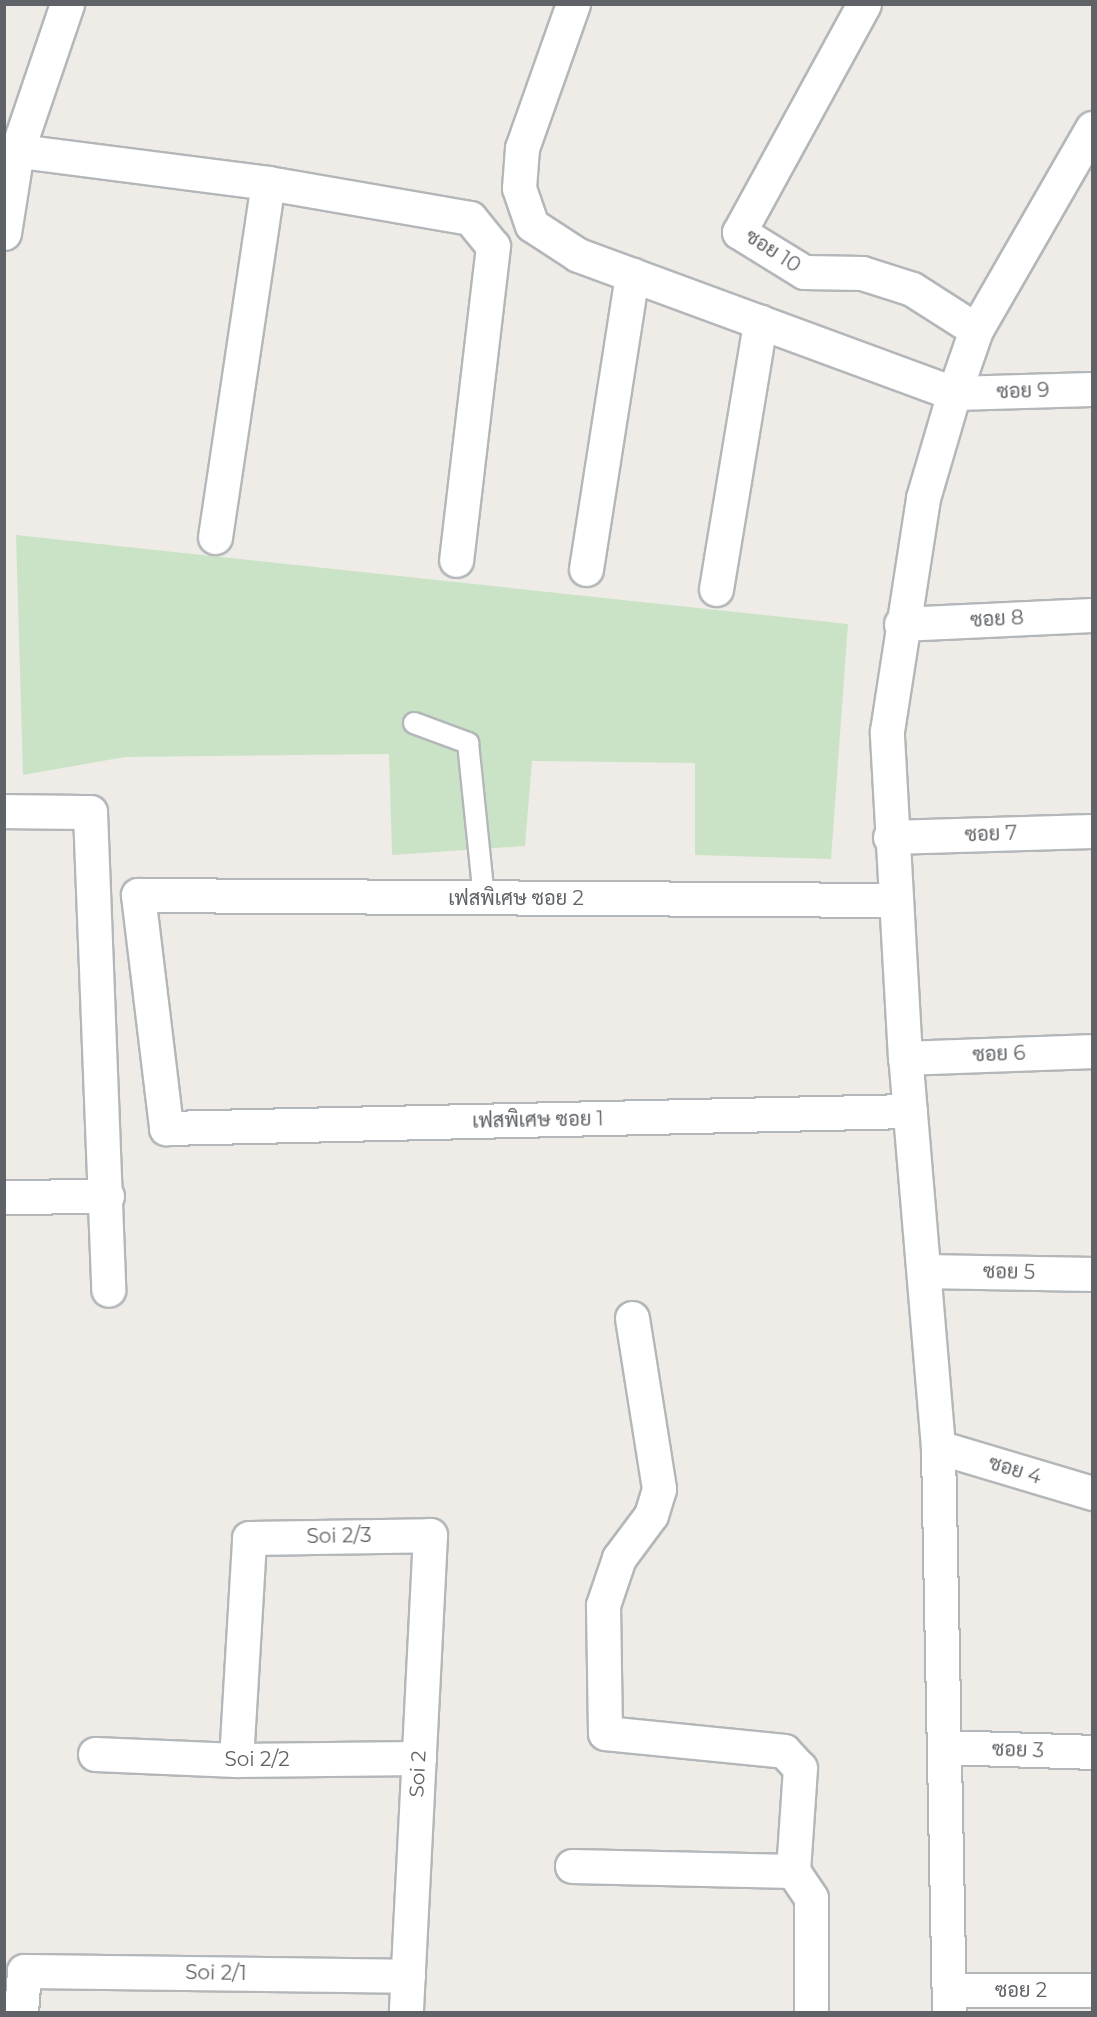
<!DOCTYPE html>
<meta charset="utf-8">
<style>
body{margin:0}
#map{position:relative;width:1097px;height:2017px;overflow:hidden;background:#efece7;font-family:Montserrat,Sarabun,sans-serif}
div>[style]{position:absolute}
[style*='--x']{left:calc(var(--x)*1px);top:calc(var(--y)*1px);width:calc(var(--w)*1px);rotate:calc(var(--a)*1deg)}
.green>*{inset:0;background:#cae3c7}
.roads{filter:drop-shadow(2px 0 #b4b7ba) drop-shadow(-2px 0 #b4b7ba) drop-shadow(0 2px #b4b7ba) drop-shadow(0 -2px #b4b7ba)}
.lane>*{height:20px;margin:-10px;padding:0 10px;transform-origin:10px;border-radius:10px;background:#fff}
.street>*{height:33px;margin:-16.5px;padding:0 16.5px;transform-origin:16.5px;border-radius:16.5px;background:#fff}
span{translate:-50% -50%;white-space:nowrap;text-align:center;line-height:1.15;-webkit-text-stroke:4.5px #fff;paint-order:stroke}
.street-label{font-size:20px;color:#5f6266}
.frame{position:absolute;inset:0;border:6px solid #5f6266;pointer-events:none}
</style>
<div id="map">
<div class="green">
<i style="clip-path:polygon(16px 535px,848px 624px,831px 859px,695px 855px,695px 763px,532px 761px,525px 846px,392px 855px,389px 754px,125px 757px,23px 775px)"></i>
</div>
<div class="roads">
<div class="lane">
<i style="--x:414;--y:723;--w:58;--a:20.3"></i>
<i style="--x:468;--y:743;--w:155;--a:84.1"></i>
</div>
<div class="street">
<i style="--x:573;--y:4;--w:153;--a:109.5"></i>
<i style="--x:522;--y:148;--w:40;--a:94.3"></i>
<i style="--x:519;--y:188;--w:39;--a:71"></i>
<i style="--x:532;--y:225;--w:55;--a:33.1"></i>
<i style="--x:578;--y:255;--w:401;--a:20.2"></i>
<i style="--x:954;--y:393;--w:138;--a:-1.7"></i>
<i style="--x:864;--y:4;--w:260;--a:118.7"></i>
<i style="--x:739;--y:232;--w:76;--a:31.6"></i>
<i style="--x:804;--y:272;--w:58;--a:1"></i>
<i style="--x:862;--y:273;--w:52;--a:17.7"></i>
<i style="--x:912;--y:289;--w:76;--a:32.6"></i>
<i style="--x:4;--y:149;--w:266;--a:7.3"></i>
<i style="--x:268;--y:183;--w:205;--a:9.8"></i>
<i style="--x:470;--y:218;--w:36;--a:51"></i>
<i style="--x:493;--y:246;--w:316;--a:96.7"></i>
<i style="--x:4;--y:233;--w:83;--a:-81"></i>
<i style="--x:17;--y:151;--w:155;--a:-71.2"></i>
<i style="--x:215;--y:537;--w:358;--a:-81.5"></i>
<i style="--x:586;--y:569;--w:298;--a:-81.1"></i>
<i style="--x:716;--y:589;--w:271;--a:-80.6"></i>
<i style="--x:901;--y:624;--w:191;--a:-2.7"></i>
<i style="--x:4;--y:811;--w:86;--a:0.7"></i>
<i style="--x:90;--y:812;--w:478;--a:87.8"></i>
<i style="--x:890;--y:837;--w:202;--a:-1.7"></i>
<i style="--x:894;--y:900;--w:756;--a:-179.62"></i>
<i style="--x:138;--y:895;--w:235;--a:83.1"></i>
<i style="--x:166;--y:1128;--w:744;--a:-1.31"></i>
<i style="--x:905;--y:1058;--w:187;--a:-2.1"></i>
<i style="--x:4;--y:1197;--w:103;--a:-0.6"></i>
<i style="--x:925;--y:1271;--w:167;--a:1"></i>
<i style="--x:632;--y:1318;--w:173;--a:81"></i>
<i style="--x:659;--y:1489;--w:27;--a:107"></i>
<i style="--x:651;--y:1515;--w:54;--a:126.7"></i>
<i style="--x:619;--y:1558;--w:50;--a:108.8"></i>
<i style="--x:603;--y:1605;--w:128;--a:89.1"></i>
<i style="--x:605;--y:1733;--w:180;--a:5.7"></i>
<i style="--x:784;--y:1751;--w:23;--a:47"></i>
<i style="--x:800;--y:1768;--w:103;--a:93.9"></i>
<i style="--x:938;--y:1447;--w:161;--a:16.6"></i>
<i style="--x:944;--y:1747;--w:148;--a:1.9"></i>
<i style="--x:95;--y:1754;--w:141;--a:2.4"></i>
<i style="--x:236;--y:1760;--w:183;--a:-0.6"></i>
<i style="--x:236;--y:1760;--w:222;--a:-86.6"></i>
<i style="--x:249;--y:1538;--w:181;--a:-0.9"></i>
<i style="--x:430;--y:1535;--w:478;--a:92.9"></i>
<i style="--x:572;--y:1866;--w:221;--a:1.3"></i>
<i style="--x:793;--y:1871;--w:32;--a:56"></i>
<i style="--x:811;--y:1898;--w:114;--a:90"></i>
<i style="--x:949;--y:1990;--w:143;--a:0"></i>
<i style="--x:21;--y:2012;--w:41;--a:-85.8"></i>
<i style="--x:24;--y:1971;--w:384;--a:0.7"></i>
<i style="--x:949;--y:2012;--w:565;--a:-91.12"></i>
<i style="--x:938;--y:1447;--w:390;--a:-94.8"></i>
<i style="--x:905;--y:1058;--w:327;--a:-93.2"></i>
<i style="--x:887;--y:731;--w:236;--a:-81.2"></i>
<i style="--x:923;--y:498;--w:109;--a:-73.6"></i>
<i style="--x:954;--y:393;--w:67;--a:-70.8"></i>
<i style="--x:976;--y:330;--w:233;--a:-60.1"></i>
</div>
</div>
<div class="street-label">
<span style="left:773px;top:251px;rotate:33deg">ซอย 10</span>
<span style="left:1023px;top:391px;rotate:-2deg">ซอย 9</span>
<span style="left:997px;top:619px;rotate:-3deg">ซอย 8</span>
<span style="left:991px;top:834px;rotate:-2deg">ซอย 7</span>
<span style="left:516px;top:898px">เฟสพิเศษ ซอย 2</span>
<span style="left:999px;top:1054px;rotate:-2deg">ซอย 6</span>
<span style="left:538px;top:1120px;rotate:-1deg">เฟสพิเศษ ซอย 1</span>
<span style="left:1009px;top:1272px;rotate:1deg">ซอย 5</span>
<span style="left:1015px;top:1470px;rotate:17deg">ซอย 4</span>
<span style="left:339px;top:1536px;rotate:-1deg">Soi 2/3</span>
<span style="left:1018px;top:1750px;rotate:2deg">ซอย 3</span>
<span style="left:257px;top:1759px">Soi 2/2</span>
<span style="left:418px;top:1774px;rotate:-87deg">Soi 2</span>
<span style="left:216px;top:1973px;rotate:1deg">Soi 2/1</span>
<span style="left:1021px;top:1990px">ซอย 2</span>
</div>
<div class="frame"></div>
</div>
